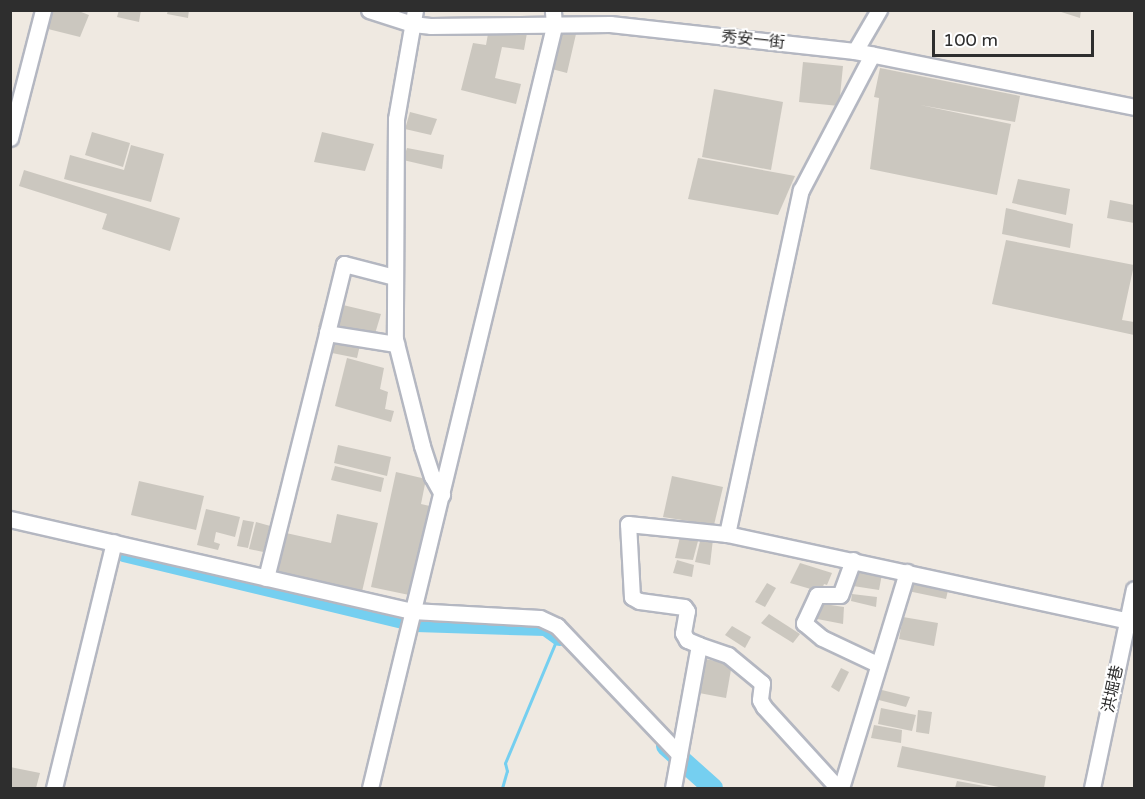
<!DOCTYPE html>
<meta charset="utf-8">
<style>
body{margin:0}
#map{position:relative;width:1145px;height:799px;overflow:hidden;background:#efe9e1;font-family:"Varela Round","Noto Sans TC",sans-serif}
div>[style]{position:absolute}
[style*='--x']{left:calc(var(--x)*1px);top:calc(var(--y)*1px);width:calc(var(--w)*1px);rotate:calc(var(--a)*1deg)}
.stream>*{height:3px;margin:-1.5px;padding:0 1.5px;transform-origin:1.5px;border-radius:1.5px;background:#75cff0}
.river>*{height:20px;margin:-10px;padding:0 10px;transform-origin:10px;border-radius:10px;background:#75cff0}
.building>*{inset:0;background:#cbc7bf}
.roads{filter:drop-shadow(2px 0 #b4b7c1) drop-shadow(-2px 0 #b4b7c1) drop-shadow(0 2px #b4b7c1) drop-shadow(0 -2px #b4b7c1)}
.minor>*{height:15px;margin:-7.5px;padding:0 7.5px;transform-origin:7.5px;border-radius:7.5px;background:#fff}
span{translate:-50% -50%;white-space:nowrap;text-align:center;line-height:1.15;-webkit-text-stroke:4.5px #fff;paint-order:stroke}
.street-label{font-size:16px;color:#2e2e2e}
.frame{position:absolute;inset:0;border:12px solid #2e2e2e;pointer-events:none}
.scale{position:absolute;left:932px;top:30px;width:162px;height:27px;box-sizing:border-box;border:3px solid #2e2e2e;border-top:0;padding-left:8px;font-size:18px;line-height:21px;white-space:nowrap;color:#2e2e2e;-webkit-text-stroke:4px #fff;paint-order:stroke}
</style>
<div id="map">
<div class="stream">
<i style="--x:502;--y:788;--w:18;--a:-74"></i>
<i style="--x:507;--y:771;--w:8;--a:-104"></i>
<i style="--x:505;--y:763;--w:138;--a:-67.3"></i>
</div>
<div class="river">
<i style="--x:124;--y:552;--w:300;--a:13.5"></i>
<i style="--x:416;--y:622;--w:130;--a:1.8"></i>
<i style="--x:546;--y:626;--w:17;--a:36"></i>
<i style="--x:666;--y:746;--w:63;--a:41.8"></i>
</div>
<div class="building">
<i style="clip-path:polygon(50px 10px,76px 10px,89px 15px,80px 37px,44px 28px)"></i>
<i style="clip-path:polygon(119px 10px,141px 10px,139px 22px,117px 17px)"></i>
<i style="clip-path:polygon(168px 10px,189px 10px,188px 18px,167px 14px)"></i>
<i style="clip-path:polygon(1055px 10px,1081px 10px,1080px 18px)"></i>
<i style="clip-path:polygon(489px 28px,527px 33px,524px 50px,502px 47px,495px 78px,521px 84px,516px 104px,461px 90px,473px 43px,486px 45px)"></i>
<i style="clip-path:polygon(557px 30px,576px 34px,567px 73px,548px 68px)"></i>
<i style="clip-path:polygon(803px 62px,843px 66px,839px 106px,799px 102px)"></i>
<i style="clip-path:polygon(880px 68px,1020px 96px,1015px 122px,920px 105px,1011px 124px,997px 195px,870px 169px,879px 98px,874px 97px)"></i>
<i style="clip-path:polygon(714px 89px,783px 102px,771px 170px,702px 157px)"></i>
<i style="clip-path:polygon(410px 112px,437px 119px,431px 135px,405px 129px)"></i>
<i style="clip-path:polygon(92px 132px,130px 143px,123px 167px,85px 155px)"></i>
<i style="clip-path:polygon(322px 132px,374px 144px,365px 171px,314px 162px)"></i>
<i style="clip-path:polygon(131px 145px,164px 154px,151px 202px,64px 179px,70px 155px,124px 170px)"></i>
<i style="clip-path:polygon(407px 148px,444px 155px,442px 169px,403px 160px)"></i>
<i style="clip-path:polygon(698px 158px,795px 176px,778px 215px,688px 199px)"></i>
<i style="clip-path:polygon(24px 170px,180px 218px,170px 251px,102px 229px,107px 214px,19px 186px)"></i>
<i style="clip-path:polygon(1018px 179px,1070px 189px,1066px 215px,1012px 203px)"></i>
<i style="clip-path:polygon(1110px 200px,1134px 205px,1134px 223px,1107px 218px)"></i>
<i style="clip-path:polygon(1006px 208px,1073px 224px,1070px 248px,1002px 234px)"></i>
<i style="clip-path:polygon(1006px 240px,1134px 265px,1122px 320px,1134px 322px,1134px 335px,992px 304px)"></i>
<i style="clip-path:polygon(326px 301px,381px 314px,374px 337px,318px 327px)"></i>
<i style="clip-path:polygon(320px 337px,360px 345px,357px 358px,317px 350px)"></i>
<i style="clip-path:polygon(347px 358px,384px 368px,380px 389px,388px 392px,385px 409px,394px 411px,391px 422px,335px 406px)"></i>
<i style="clip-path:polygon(338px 445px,391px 457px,387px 476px,334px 463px)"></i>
<i style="clip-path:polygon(335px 466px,384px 478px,381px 492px,331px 480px)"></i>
<i style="clip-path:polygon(396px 472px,426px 479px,421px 504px,434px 507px,414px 596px,371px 587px)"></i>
<i style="clip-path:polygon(672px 476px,723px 487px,714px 525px,663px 517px)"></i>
<i style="clip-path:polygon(139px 481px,204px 496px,196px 530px,131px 515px)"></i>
<i style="clip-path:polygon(206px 509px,240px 517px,235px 537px,216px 532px,214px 542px,220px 544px,218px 550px,197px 545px)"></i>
<i style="clip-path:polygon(337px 514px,378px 523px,361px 596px,277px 578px,286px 533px,331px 543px)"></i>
<i style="clip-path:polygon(243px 520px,254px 522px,248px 548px,237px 546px)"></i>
<i style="clip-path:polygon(256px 522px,274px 527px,268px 553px,249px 549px)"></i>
<i style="clip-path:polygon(680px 537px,698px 541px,693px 560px,675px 558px)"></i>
<i style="clip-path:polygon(701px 537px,713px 539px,710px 565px,695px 562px)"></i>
<i style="clip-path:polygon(677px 560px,694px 565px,692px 577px,673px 573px)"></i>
<i style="clip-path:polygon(800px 563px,832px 573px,827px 585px,824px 584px,821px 592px,790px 583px)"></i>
<i style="clip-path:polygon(855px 570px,882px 574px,879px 590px,853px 586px)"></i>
<i style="clip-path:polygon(911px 578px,949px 586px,946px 599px,908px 591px)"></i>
<i style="clip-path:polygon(767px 583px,776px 588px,765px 607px,755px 602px)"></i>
<i style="clip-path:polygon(852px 594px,877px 597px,876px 607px,851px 601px)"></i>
<i style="clip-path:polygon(811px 602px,844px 607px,843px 624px,807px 617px)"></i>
<i style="clip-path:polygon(769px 614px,800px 634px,793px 643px,761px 623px)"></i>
<i style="clip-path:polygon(903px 617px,938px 623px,934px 646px,899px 639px)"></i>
<i style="clip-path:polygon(732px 626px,751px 637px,745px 648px,725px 635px)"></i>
<i style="clip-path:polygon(705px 659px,732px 664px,726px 698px,699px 693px)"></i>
<i style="clip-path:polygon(841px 668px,849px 672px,839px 692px,831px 687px)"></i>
<i style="clip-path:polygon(874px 688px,910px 697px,906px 707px,871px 698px)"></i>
<i style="clip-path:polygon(881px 708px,916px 715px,912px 731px,878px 724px)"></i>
<i style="clip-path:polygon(918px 710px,932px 712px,929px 734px,916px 732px)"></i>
<i style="clip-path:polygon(874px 725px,902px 730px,901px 743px,871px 738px)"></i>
<i style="clip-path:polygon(902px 746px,1046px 776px,1044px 788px,1004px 788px,897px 767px)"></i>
<i style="clip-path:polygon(10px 767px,40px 773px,36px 788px,10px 788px)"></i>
<i style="clip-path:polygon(957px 781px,990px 787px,989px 788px,955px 788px)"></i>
</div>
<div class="roads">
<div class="minor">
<i style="--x:369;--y:10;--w:45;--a:18"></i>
<i style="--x:412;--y:24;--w:18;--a:6"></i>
<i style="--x:430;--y:26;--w:180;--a:-0.6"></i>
<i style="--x:610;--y:24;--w:246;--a:6.3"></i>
<i style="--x:855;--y:51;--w:285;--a:11.3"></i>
<i style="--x:415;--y:10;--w:111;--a:99.9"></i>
<i style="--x:396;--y:119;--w:220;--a:90.3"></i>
<i style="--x:395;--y:339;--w:110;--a:75.8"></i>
<i style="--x:422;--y:446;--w:32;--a:72"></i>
<i style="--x:432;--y:476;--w:21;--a:61"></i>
<i style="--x:855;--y:51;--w:48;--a:-59.7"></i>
<i style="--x:10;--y:138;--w:132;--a:-75.5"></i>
<i style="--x:327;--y:333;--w:71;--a:-76.2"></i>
<i style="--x:344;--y:264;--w:52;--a:14.6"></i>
<i style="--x:10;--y:519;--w:412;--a:12.9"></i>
<i style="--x:412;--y:611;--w:128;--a:3.1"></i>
<i style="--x:540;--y:618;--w:19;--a:25"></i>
<i style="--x:557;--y:626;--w:177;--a:46.4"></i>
<i style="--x:727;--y:534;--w:352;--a:-77.9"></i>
<i style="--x:801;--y:190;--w:153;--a:-62.3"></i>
<i style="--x:853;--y:560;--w:37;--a:110"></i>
<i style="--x:840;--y:595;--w:23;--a:180"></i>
<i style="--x:817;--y:595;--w:31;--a:115"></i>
<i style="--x:804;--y:623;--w:23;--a:40"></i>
<i style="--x:822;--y:638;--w:61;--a:25.3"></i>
<i style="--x:266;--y:578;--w:252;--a:-76"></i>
<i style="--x:327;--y:333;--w:70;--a:9.1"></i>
<i style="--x:699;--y:645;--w:31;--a:19"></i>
<i style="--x:728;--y:655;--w:44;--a:39.5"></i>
<i style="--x:762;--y:683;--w:17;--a:97"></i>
<i style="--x:760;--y:700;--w:8;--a:60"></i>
<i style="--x:764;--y:707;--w:110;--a:47.6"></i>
<i style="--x:54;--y:788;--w:253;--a:-76.3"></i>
<i style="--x:370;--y:788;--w:784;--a:-76.42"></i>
<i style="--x:554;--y:26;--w:16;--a:-94"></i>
<i style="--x:673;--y:788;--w:145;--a:-79.7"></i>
<i style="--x:699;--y:645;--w:13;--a:-157"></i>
<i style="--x:687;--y:640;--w:8;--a:-120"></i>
<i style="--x:683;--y:633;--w:22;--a:-80"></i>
<i style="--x:687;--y:611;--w:5;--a:-127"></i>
<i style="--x:684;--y:607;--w:45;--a:-172.4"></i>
<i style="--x:639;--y:601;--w:8;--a:-150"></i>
<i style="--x:632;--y:597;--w:73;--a:-93.1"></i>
<i style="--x:628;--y:524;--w:100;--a:5.8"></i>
<i style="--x:727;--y:534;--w:416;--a:12.2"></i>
<i style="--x:841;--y:788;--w:226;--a:-73"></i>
<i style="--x:1092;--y:788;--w:203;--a:-78.1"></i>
</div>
</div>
<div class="street-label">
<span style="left:753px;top:40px;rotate:6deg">秀安一街</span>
<span style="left:1113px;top:689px;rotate:-78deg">洪堀巷</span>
</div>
<div class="frame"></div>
<div class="scale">100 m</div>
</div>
